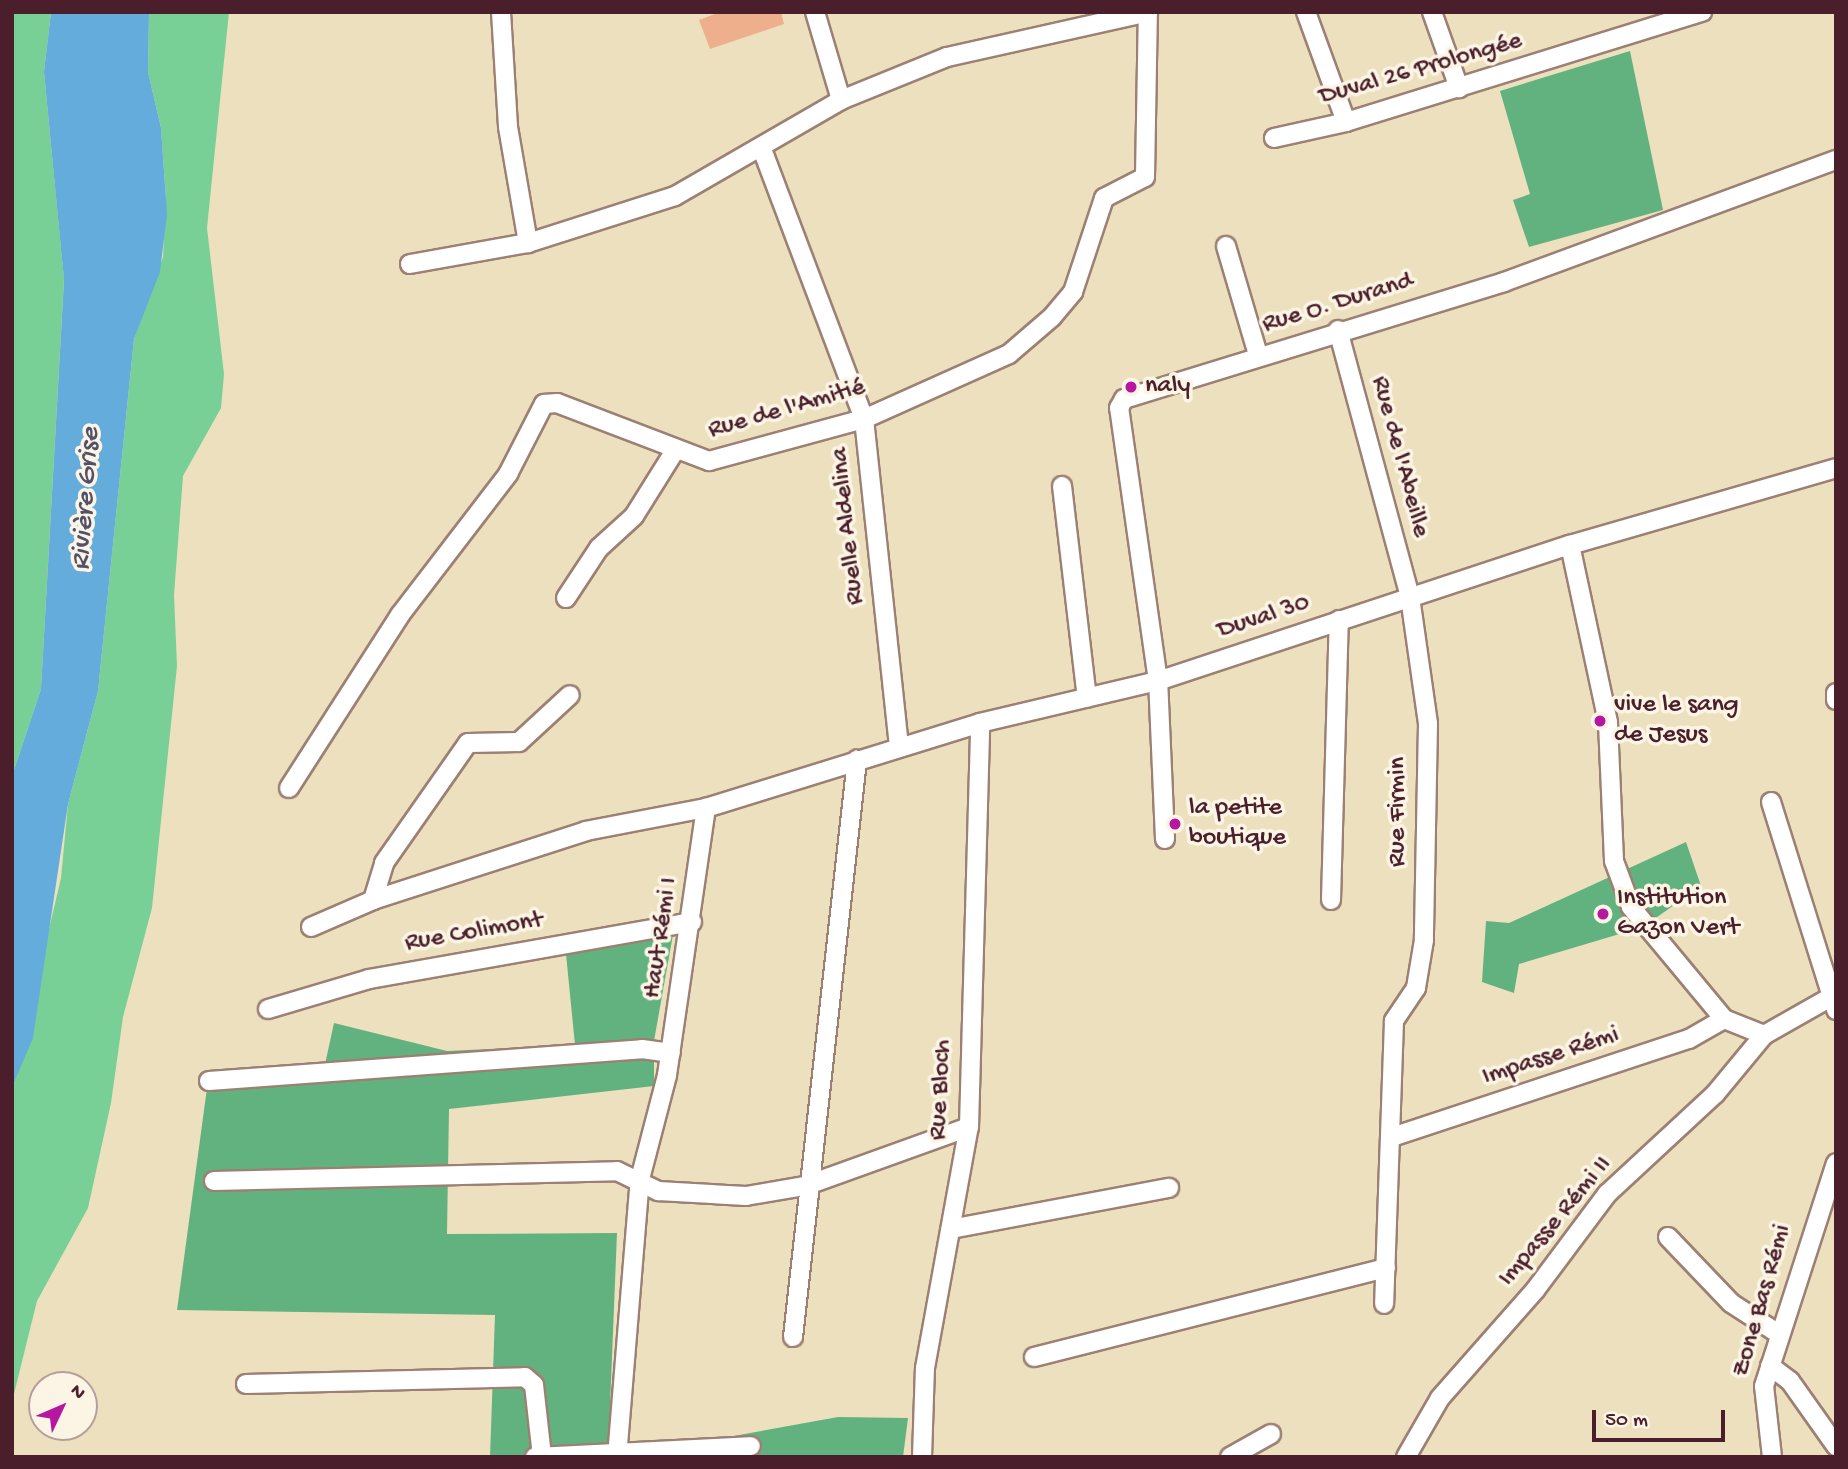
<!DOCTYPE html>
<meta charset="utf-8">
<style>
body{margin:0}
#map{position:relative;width:1848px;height:1469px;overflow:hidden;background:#ede0be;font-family:"Gochi Hand",sans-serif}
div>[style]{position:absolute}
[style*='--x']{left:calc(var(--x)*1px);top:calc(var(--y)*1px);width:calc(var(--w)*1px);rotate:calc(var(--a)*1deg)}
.green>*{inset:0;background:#78d096}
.forest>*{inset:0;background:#62b27f}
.water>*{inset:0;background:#63acdb}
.building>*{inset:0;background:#eeaf8d}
.roads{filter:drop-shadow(2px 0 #9c8074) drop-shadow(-2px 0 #9c8074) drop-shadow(0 2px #9c8074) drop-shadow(0 -2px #9c8074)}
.street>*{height:18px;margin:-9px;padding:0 9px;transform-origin:9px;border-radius:9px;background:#fff}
.dots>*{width:19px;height:19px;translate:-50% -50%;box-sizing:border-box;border:4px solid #fcf5e5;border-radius:50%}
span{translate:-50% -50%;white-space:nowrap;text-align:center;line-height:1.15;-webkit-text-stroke:7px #fcf5e5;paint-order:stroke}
.street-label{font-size:26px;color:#4a1f2b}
.poi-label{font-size:26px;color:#4a1f2b}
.left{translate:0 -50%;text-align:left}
.water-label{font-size:28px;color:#535069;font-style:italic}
.frame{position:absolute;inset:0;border:14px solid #4a1f2b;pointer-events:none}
.north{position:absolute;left:28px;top:1371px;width:70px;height:70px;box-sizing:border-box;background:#fcf5e5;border:2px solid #b59f9b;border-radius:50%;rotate:46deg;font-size:19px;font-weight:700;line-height:28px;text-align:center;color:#4a1f2b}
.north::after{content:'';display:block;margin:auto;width:24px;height:32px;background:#b5179e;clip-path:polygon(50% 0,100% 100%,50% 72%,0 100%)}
.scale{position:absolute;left:1592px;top:1410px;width:133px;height:32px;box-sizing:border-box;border:4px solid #4a1f2b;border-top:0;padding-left:9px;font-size:21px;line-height:24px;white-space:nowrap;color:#4a1f2b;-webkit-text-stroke:5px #fcf5e5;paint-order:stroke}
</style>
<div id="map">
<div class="green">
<i style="clip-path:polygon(12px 12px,51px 12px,44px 72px,64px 279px,41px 689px,12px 776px)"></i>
<i style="clip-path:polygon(149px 12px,229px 12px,207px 228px,224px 374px,221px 408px,183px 476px,174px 595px,177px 666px,152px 908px,123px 1017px,111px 1103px,88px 1208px,37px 1301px,12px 1402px,12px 1087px,61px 878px,68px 804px,98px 691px,134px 339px,163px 257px,166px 200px,161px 128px,148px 72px)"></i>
</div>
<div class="forest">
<i style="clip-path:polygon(1630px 51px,1663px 210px,1529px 247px,1513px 200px,1530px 194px,1500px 91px)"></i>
<i style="clip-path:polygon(1686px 842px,1701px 886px,1643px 927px,1519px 964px,1514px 993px,1482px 982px,1486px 921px,1509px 923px)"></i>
<i style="clip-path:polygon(674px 929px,654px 1041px,654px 1086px,449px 1109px,447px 1234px,617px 1233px,608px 1457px,490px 1457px,495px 1315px,177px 1310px,207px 1088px,322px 1078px,334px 1023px,447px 1051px,575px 1045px,565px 944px)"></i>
<i style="clip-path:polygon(838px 1417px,908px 1418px,903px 1457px,618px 1457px)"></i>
</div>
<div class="water">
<i style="clip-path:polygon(51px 12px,149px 12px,148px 72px,161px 128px,167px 214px,160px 272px,134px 339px,98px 691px,68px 804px,33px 1038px,12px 1087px,12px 776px,41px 689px,64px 280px,44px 72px)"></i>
</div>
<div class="building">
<i style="clip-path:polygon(720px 12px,781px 12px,784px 24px,710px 49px,699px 20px)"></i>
</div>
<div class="roads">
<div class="street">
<i style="--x:501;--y:12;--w:115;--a:86.5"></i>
<i style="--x:508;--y:127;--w:118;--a:80.2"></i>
<i style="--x:528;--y:243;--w:154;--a:-17.7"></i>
<i style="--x:675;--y:196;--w:192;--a:-30"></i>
<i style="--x:841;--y:100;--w:114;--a:-22.1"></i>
<i style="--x:947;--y:57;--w:206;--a:-12.6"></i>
<i style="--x:815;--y:12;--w:92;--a:73.5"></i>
<i style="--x:1306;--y:12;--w:117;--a:70"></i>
<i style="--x:1432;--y:12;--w:81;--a:70.4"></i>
<i style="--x:1274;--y:138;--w:74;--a:-12.5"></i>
<i style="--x:1346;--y:122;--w:373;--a:-17.2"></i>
<i style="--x:762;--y:149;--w:289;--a:69.3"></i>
<i style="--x:864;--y:419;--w:330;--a:83.9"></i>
<i style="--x:1226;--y:246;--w:114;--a:73.6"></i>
<i style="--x:410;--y:264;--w:120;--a:-10.1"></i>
<i style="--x:1338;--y:330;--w:277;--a:74.9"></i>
<i style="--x:1410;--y:597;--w:128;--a:81.9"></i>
<i style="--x:1428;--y:724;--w:216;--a:91.1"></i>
<i style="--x:1424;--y:940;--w:49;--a:99.5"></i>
<i style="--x:1416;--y:988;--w:40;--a:124"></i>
<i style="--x:1394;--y:1021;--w:283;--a:92"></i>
<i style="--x:1062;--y:486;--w:213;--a:83.3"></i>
<i style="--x:1570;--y:545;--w:182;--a:77.9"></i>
<i style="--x:1608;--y:723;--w:138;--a:87.5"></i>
<i style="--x:1614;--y:861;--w:49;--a:69.7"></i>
<i style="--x:1631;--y:907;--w:146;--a:50.3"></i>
<i style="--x:1724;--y:1019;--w:43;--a:21.8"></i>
<i style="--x:1764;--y:1035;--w:77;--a:-29.6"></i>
<i style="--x:566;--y:598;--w:60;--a:-56.6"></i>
<i style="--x:599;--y:548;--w:47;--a:-42.4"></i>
<i style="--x:634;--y:516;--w:75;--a:-58"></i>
<i style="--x:1836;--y:693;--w:7;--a:90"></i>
<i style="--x:289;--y:788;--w:206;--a:-57.3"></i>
<i style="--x:400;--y:615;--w:178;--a:-52.5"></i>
<i style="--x:508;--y:474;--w:79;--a:-62.8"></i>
<i style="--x:544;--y:404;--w:13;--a:-4"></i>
<i style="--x:557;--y:403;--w:163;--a:20.9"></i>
<i style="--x:709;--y:461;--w:161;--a:-15.2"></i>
<i style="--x:864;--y:419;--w:159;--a:-24.1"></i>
<i style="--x:1009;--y:354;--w:57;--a:-40.7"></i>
<i style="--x:1052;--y:317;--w:33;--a:-50"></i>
<i style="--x:1073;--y:292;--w:99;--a:-71.7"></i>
<i style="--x:1104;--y:198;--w:46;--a:-27.1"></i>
<i style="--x:1145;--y:177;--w:165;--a:-89"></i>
<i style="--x:1771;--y:802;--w:218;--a:72.6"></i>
<i style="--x:1165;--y:839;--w:158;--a:-92.5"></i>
<i style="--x:1158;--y:681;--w:276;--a:-98.1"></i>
<i style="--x:1119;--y:408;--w:10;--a:-61"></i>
<i style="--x:1124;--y:399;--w:398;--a:-17.1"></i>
<i style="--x:1504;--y:282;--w:354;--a:-20.2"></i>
<i style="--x:373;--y:900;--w:39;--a:-73"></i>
<i style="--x:384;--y:863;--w:146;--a:-55"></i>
<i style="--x:468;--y:743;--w:51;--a:-1.1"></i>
<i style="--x:519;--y:742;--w:69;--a:-42.7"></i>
<i style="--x:1331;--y:900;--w:280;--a:-88.4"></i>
<i style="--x:311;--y:927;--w:68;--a:-23.5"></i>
<i style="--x:373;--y:900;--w:224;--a:-17.9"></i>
<i style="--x:586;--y:831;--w:122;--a:-10.9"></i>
<i style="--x:706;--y:808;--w:287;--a:-17.2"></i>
<i style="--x:980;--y:723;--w:183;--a:-13.3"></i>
<i style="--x:1158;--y:681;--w:434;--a:-18.3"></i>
<i style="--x:1570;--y:545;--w:277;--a:-16.1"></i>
<i style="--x:268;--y:1009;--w:105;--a:-16.5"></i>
<i style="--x:369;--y:979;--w:328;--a:-10"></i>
<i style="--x:209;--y:1081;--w:434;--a:-4.2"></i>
<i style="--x:642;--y:1049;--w:29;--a:8"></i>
<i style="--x:1392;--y:1137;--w:313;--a:-18.3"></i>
<i style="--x:1689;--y:1039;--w:40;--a:-29.7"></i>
<i style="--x:214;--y:1181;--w:403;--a:-1.4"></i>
<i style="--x:617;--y:1171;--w:46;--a:26"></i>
<i style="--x:658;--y:1191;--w:88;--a:3.3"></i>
<i style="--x:746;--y:1196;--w:60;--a:-9.6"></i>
<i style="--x:805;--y:1186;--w:174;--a:-19.8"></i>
<i style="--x:951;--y:1229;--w:222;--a:-10.7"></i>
<i style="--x:1668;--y:1237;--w:91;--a:46.3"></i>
<i style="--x:1731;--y:1303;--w:57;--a:32.9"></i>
<i style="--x:793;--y:1337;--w:581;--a:-83.67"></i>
<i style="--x:1034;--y:1357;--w:363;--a:-14.2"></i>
<i style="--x:1770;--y:1366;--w:25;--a:37"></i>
<i style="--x:1790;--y:1381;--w:80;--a:54.7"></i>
<i style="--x:246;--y:1384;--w:279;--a:-1.4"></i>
<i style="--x:525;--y:1377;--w:12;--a:42"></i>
<i style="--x:534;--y:1385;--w:71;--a:83.6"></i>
<i style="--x:535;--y:1457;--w:216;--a:-2.9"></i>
<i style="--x:617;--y:1457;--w:279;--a:-85.3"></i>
<i style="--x:640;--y:1179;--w:107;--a:-75.4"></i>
<i style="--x:667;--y:1075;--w:270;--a:-81.7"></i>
<i style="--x:922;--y:1457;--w:89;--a:-88.1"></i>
<i style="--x:925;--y:1368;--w:245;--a:-79.7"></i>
<i style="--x:969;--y:1127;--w:404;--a:-88.4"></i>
<i style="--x:1230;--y:1457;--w:47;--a:-29.3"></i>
<i style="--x:1406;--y:1457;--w:68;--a:-60"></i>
<i style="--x:1440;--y:1398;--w:145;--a:-48.6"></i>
<i style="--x:1536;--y:1289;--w:119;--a:-53.2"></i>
<i style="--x:1607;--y:1194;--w:147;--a:-42.8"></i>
<i style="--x:1715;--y:1094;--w:77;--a:-50.3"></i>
<i style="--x:1772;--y:1457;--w:71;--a:-96.4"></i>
<i style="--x:1764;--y:1386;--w:234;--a:-72.1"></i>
</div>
</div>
<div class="dots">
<i style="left:1131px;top:387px;background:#b5179e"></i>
<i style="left:1600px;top:721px;background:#b5179e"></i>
<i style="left:1175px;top:824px;background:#b5179e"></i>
<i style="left:1603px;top:914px;background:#b5179e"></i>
</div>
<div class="street-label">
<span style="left:1421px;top:70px;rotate:-16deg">Duval 26 Prolongée</span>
<span style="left:1338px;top:304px;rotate:-17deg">Rue O. Durand</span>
<span style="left:787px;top:410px;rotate:-16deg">Rue de l'Amitié</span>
<span style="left:1399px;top:457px;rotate:75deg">Rue de l'Abeille</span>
<span style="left:849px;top:526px;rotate:-96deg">Ruelle Aldelina</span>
<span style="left:1264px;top:618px;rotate:-18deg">Duval 30</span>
<span style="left:1399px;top:812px;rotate:-90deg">Rue Firmin</span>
<span style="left:474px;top:933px;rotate:-10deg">Rue Colimont</span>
<span style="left:662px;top:938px;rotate:-82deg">Haut Rémi I</span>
<span style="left:1551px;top:1057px;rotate:-18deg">Impasse Rémi</span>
<span style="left:942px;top:1090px;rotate:-87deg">Rue Bloch</span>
<span style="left:1556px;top:1222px;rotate:-50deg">Impasse Rémi II</span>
<span style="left:1763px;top:1301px;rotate:-74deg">Zone Bas Rémi</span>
</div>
<div class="poi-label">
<span class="left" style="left:1145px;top:387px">naly</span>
<span class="left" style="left:1614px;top:721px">vive le sang<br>de Jesus</span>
<span class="left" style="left:1189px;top:824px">la petite<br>boutique</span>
<span class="left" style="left:1617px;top:914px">Institution<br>Gazon Vert</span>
</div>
<div class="water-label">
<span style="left:87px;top:499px;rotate:-86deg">Rivière Grise</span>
</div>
<div class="frame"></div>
<div class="north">N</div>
<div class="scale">50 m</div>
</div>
